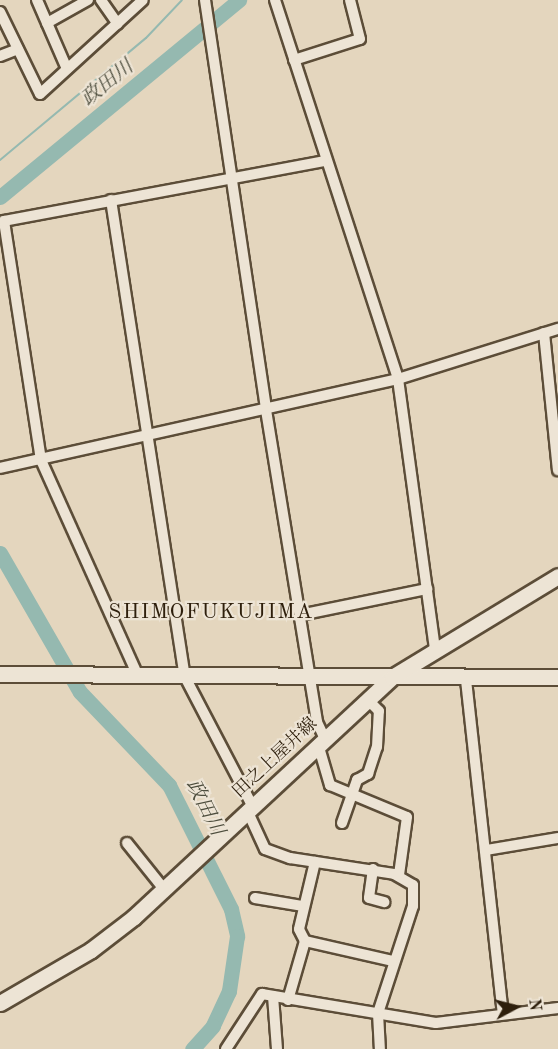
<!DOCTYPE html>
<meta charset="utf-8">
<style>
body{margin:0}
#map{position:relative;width:558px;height:1049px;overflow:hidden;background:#e4d6be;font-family:"Old Standard TT","Noto Serif JP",serif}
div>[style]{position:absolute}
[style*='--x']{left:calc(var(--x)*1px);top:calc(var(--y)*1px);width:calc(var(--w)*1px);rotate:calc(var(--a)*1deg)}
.stream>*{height:2px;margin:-1px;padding:0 1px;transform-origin:1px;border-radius:1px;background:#95b9b0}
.river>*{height:15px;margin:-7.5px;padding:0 7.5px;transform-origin:7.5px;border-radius:7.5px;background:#95b9b0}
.roads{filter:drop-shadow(2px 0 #5c4d38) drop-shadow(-2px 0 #5c4d38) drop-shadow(0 2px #5c4d38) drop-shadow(0 -2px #5c4d38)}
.street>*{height:10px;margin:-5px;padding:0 5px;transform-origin:5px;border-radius:5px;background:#ede4d5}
.secondary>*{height:15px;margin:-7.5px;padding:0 7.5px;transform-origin:7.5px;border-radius:7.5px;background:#ede4d5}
span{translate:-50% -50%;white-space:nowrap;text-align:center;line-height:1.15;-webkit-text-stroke:4.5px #ede4d5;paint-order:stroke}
.street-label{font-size:18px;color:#2e1f0c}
.water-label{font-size:20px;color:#4d4d3d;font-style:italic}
.quarter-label{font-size:21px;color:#2e1f0c;letter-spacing:1.5px}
.north{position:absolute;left:486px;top:977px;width:60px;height:60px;-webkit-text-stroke:4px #ede4d5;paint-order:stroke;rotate:83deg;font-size:16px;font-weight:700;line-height:24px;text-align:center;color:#2e1f0c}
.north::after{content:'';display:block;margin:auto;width:21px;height:27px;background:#2e1f0c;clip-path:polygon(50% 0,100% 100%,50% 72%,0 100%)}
</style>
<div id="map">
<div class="stream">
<i style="--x:0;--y:160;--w:190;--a:-39.9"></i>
<i style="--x:146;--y:38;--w:52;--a:-46.5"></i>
</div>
<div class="river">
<i style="--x:0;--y:197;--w:310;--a:-39.5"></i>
<i style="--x:0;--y:553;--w:160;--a:60.1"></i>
<i style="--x:80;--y:692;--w:129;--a:46.3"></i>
<i style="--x:169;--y:785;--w:139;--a:63.4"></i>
<i style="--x:231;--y:909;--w:28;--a:77"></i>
<i style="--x:237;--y:936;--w:56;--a:98.3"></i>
<i style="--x:229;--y:991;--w:38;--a:115"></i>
<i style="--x:213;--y:1026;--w:31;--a:132"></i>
</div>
<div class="roads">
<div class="street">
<i style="--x:37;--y:0;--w:75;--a:66.5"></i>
<i style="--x:101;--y:0;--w:29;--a:55"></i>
<i style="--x:205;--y:0;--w:415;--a:81.5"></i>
<i style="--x:266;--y:410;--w:316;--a:80.7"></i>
<i style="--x:317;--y:722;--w:17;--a:65"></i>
<i style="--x:275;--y:0;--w:398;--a:72"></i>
<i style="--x:398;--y:379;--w:274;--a:82.2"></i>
<i style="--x:0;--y:12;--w:91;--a:64"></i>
<i style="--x:40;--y:94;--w:139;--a:-42.4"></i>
<i style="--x:47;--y:23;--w:47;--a:-29.3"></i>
<i style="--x:0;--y:56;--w:19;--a:-21"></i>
<i style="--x:294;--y:60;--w:69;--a:-17.7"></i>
<i style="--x:360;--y:39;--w:40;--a:-104.4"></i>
<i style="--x:111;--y:200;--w:483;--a:81.2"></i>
<i style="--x:185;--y:677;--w:144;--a:62.4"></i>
<i style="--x:544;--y:333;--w:138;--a:84.2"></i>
<i style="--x:0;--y:468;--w:408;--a:-12.6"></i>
<i style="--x:398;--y:379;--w:168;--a:-17.4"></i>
<i style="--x:300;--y:615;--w:130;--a:-11.6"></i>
<i style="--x:138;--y:676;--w:237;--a:-114.2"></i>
<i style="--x:41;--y:460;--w:242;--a:-98.8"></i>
<i style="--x:4;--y:221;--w:326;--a:-10.6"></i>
<i style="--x:466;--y:680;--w:336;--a:83.7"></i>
<i style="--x:318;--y:744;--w:43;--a:73.7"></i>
<i style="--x:330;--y:785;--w:83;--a:22.6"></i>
<i style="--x:407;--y:817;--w:59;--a:97.9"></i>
<i style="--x:247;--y:810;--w:43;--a:65.2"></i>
<i style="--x:265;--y:849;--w:27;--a:20"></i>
<i style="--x:290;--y:858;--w:105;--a:8.7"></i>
<i style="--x:394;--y:874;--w:22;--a:30"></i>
<i style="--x:413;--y:885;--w:21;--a:90"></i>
<i style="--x:413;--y:906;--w:113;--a:108.1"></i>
<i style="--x:378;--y:1013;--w:36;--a:87"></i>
<i style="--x:342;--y:823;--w:46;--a:-70.8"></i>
<i style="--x:357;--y:780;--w:13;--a:-29"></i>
<i style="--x:368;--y:774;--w:28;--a:-72"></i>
<i style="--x:377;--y:747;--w:36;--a:-87"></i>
<i style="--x:379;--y:711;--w:17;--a:-135"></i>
<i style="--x:127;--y:843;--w:58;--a:51.3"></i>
<i style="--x:486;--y:850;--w:73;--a:-9.5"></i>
<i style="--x:373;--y:869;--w:29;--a:98"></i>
<i style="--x:369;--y:898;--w:16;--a:15"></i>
<i style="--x:255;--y:898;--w:49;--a:9.5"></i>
<i style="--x:305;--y:941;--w:89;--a:12.9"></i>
<i style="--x:273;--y:996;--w:53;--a:85.7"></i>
<i style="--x:288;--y:1000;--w:61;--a:-73.9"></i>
<i style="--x:305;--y:941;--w:13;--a:-117"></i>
<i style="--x:299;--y:929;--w:69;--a:-76.6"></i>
<i style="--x:226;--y:1049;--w:66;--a:-56.8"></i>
<i style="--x:262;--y:994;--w:176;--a:9.5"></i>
<i style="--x:436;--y:1023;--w:123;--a:-7"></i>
</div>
<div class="secondary">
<i style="--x:0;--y:674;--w:558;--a:0.31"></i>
<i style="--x:0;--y:1003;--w:105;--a:-30.2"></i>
<i style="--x:91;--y:950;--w:54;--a:-37.5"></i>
<i style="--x:134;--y:917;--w:352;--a:-42.9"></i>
<i style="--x:392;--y:677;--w:194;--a:-31.3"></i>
</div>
</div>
<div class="street-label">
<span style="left:275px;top:758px;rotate:-43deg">田之上屋井線</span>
</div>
<div class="water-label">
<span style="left:108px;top:84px;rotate:-39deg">政田川</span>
<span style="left:204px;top:808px;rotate:63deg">政田川</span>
</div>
<div class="quarter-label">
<span style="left:211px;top:613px">SHIMOFUKUJIMA</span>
</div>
<div class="north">N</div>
</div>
